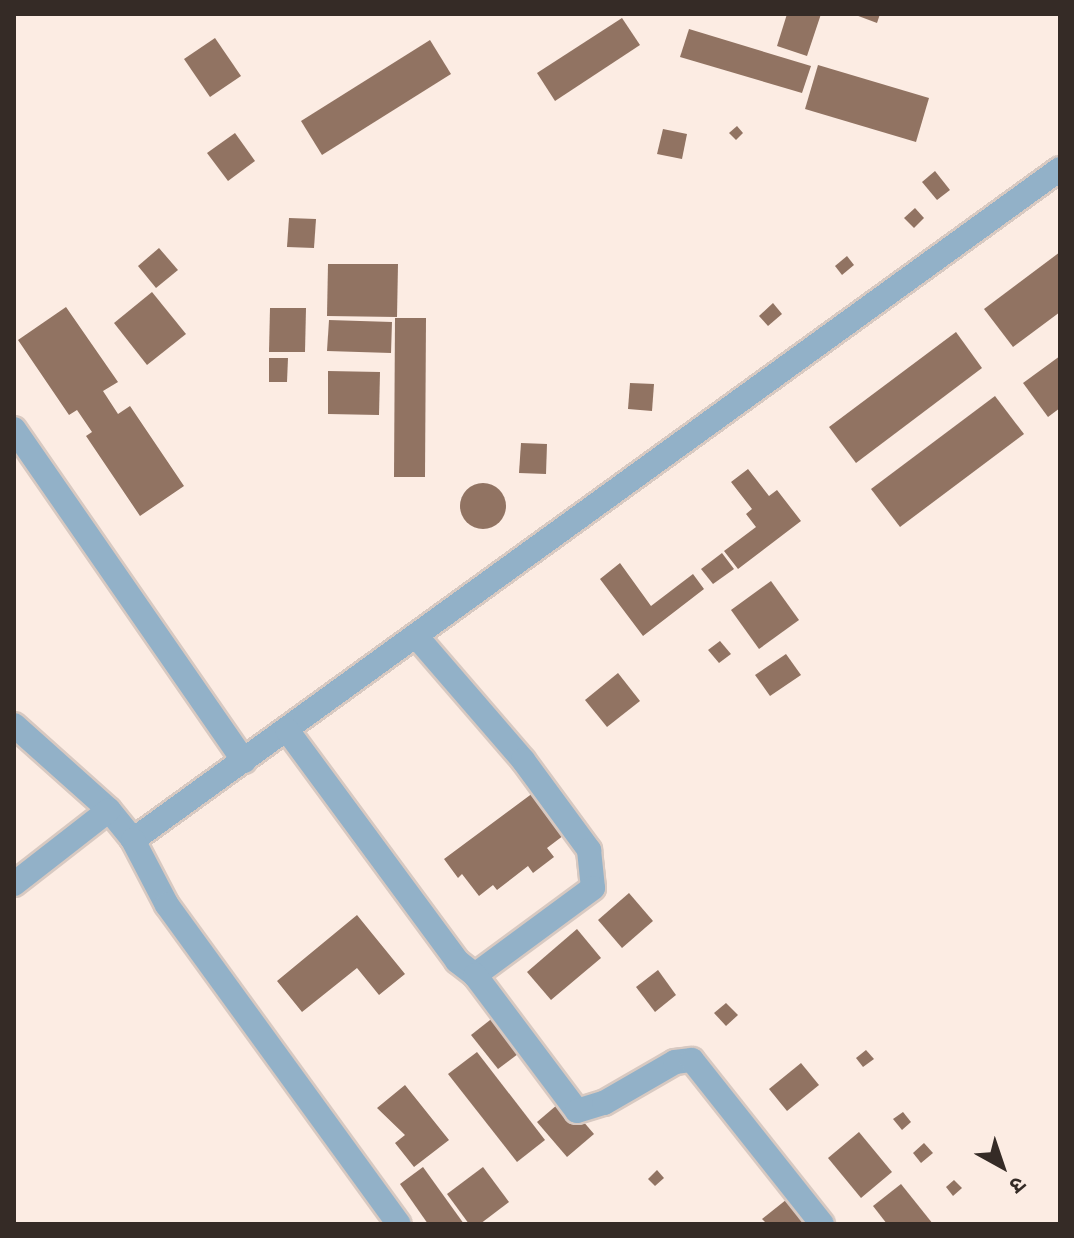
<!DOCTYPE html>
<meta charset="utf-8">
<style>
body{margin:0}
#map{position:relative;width:1074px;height:1238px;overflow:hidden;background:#fcece3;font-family:Signika,"Noto Sans Devanagari",sans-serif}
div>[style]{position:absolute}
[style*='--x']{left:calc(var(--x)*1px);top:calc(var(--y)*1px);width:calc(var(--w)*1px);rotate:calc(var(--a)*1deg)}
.building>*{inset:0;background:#917362}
.round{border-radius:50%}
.roads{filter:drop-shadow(2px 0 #d8c9c1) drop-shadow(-2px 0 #d8c9c1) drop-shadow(0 2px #d8c9c1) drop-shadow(0 -2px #d8c9c1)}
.minor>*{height:24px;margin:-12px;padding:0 12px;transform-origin:12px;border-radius:12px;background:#92b1c8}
span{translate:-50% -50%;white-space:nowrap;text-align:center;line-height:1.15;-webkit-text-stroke:8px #fcece3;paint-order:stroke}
.frame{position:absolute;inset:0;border:16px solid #352b26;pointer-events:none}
.north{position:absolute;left:962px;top:1126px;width:80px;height:80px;-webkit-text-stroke:6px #fcece3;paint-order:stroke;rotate:140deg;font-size:22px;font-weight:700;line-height:32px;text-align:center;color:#352b26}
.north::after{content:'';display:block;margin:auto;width:28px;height:36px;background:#352b26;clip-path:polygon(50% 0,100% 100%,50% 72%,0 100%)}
</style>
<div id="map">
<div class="building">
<i style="clip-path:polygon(787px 14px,821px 14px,807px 56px,777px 46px)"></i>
<i style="clip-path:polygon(853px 14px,880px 14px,877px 23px)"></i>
<i style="clip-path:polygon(622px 18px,640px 45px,555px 101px,537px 73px)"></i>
<i style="clip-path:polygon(689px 29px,811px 66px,802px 93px,680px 57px)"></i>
<i style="clip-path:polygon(215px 38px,241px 76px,210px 97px,184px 59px)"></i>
<i style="clip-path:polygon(430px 40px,451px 74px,322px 155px,301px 121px)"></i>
<i style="clip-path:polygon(818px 65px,929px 98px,916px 142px,805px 109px)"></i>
<i style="clip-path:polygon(737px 126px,743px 133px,736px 140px,729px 133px)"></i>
<i style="clip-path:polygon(663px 129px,687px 134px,682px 159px,657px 154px)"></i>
<i style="clip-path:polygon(235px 133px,255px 161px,228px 181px,207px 153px)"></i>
<i style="clip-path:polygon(935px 171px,950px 190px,937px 200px,922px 182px)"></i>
<i style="clip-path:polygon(915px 208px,924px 218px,914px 228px,904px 218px)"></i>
<i style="clip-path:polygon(289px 218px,316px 219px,314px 248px,287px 247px)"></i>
<i style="clip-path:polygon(159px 248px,178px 270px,156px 288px,138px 266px)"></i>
<i style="clip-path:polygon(1060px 252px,1060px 312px,1013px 347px,984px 309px)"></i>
<i style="clip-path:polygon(847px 256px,854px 265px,842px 275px,835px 266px)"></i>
<i style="clip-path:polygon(328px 264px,398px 264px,397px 317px,327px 316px)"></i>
<i style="clip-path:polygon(152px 292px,186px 334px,147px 365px,114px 323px)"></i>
<i style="clip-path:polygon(773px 303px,782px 314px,768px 326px,759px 316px)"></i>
<i style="clip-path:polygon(66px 307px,118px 382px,103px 391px,118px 414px,130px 406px,184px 486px,140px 516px,86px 436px,92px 432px,77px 410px,69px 415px,18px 340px)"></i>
<i style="clip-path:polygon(270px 308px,306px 308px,305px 352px,269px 352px)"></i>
<i style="clip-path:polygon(395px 318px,426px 318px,425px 477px,394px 477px)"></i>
<i style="clip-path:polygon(329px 320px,392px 322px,391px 353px,327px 351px)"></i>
<i style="clip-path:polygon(956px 332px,982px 368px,856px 463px,829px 427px)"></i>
<i style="clip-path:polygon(1060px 356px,1060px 408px,1048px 417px,1023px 383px)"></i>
<i style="clip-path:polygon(269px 358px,288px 358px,287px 382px,269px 382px)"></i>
<i style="clip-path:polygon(328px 371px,380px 372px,379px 415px,328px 414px)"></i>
<i style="clip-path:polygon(630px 383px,654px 384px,652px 411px,628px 409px)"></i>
<i style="clip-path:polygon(995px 396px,1024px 434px,900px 527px,871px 489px)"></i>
<i style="clip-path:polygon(521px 443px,547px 444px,546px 474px,519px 473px)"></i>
<i style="clip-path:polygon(748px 469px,769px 496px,777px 490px,801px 521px,738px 569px,724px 551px,756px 527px,746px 514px,752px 509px,731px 482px)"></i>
<i class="round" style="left:460px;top:483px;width:46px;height:46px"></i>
<i style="clip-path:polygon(722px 553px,734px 569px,713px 584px,701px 569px)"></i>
<i style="clip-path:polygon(620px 563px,651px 606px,693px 574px,704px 589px,643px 636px,600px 579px)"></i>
<i style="clip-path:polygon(771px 581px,799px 620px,759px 649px,731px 610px)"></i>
<i style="clip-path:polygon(720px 641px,731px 654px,719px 663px,708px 650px)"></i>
<i style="clip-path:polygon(786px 654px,801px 675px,770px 696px,755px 675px)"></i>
<i style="clip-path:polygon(618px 673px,640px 701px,607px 727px,585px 700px)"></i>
<i style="clip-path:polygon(541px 787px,572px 829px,547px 848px,554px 857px,533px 873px,528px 866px,497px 890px,493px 885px,479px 896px,462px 874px,458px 878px,444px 859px)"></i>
<i style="clip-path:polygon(629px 893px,653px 921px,622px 948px,598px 920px)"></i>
<i style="clip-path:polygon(357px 915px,405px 974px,379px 995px,357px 968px,302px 1012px,277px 981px)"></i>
<i style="clip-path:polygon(577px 929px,601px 958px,551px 1000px,527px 972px)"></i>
<i style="clip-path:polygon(658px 970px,676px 995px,655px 1012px,636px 987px)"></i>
<i style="clip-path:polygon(726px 1003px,738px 1015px,726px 1026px,714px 1013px)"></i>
<i style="clip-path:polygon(499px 1013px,526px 1048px,498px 1069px,471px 1035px)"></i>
<i style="clip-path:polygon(866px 1050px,874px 1059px,863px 1067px,856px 1058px)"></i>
<i style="clip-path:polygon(477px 1052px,545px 1140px,517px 1162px,448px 1074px)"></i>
<i style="clip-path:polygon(801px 1063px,819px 1085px,787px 1111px,769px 1089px)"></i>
<i style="clip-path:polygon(405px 1085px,449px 1140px,414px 1167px,395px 1143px,405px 1135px,377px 1108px)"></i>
<i style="clip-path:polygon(564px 1099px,594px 1134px,567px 1157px,537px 1122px)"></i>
<i style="clip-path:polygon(903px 1112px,911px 1122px,902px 1130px,893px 1119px)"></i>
<i style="clip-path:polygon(859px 1132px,892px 1172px,861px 1198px,828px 1158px)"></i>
<i style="clip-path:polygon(924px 1143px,933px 1153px,921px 1163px,913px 1153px)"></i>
<i style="clip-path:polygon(423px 1167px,464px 1224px,428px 1224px,400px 1184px)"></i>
<i style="clip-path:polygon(483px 1167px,509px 1202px,480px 1224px,469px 1224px,447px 1194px)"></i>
<i style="clip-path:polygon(657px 1170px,664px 1178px,655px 1186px,648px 1179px)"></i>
<i style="clip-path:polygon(954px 1180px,962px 1188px,953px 1196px,946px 1187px)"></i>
<i style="clip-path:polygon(901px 1184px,933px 1224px,887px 1224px,873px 1206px)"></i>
<i style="clip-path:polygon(801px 1188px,813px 1224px,767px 1224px,762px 1219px)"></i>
</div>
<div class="roads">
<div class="minor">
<i style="--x:14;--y:429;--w:404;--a:55.3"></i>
<i style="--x:416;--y:636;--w:164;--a:49.2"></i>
<i style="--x:523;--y:760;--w:112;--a:53.7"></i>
<i style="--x:589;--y:850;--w:38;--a:84"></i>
<i style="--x:593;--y:888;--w:147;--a:143.6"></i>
<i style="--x:14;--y:725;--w:127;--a:41.8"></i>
<i style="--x:109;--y:810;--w:38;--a:51"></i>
<i style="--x:133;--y:840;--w:1144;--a:-35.9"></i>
<i style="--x:287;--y:730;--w:287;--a:53.6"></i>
<i style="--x:457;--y:961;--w:23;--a:38"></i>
<i style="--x:475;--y:975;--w:170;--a:53.1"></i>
<i style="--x:577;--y:1111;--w:28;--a:-17"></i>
<i style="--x:604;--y:1103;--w:82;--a:-30"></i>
<i style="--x:675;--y:1062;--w:17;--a:-7"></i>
<i style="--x:692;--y:1060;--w:209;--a:51.6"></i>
<i style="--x:133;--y:840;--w:73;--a:62.4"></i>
<i style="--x:167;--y:905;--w:394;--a:54"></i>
<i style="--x:14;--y:884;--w:120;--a:-37.9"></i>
</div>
</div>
<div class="frame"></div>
<div class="north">उ</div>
</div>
